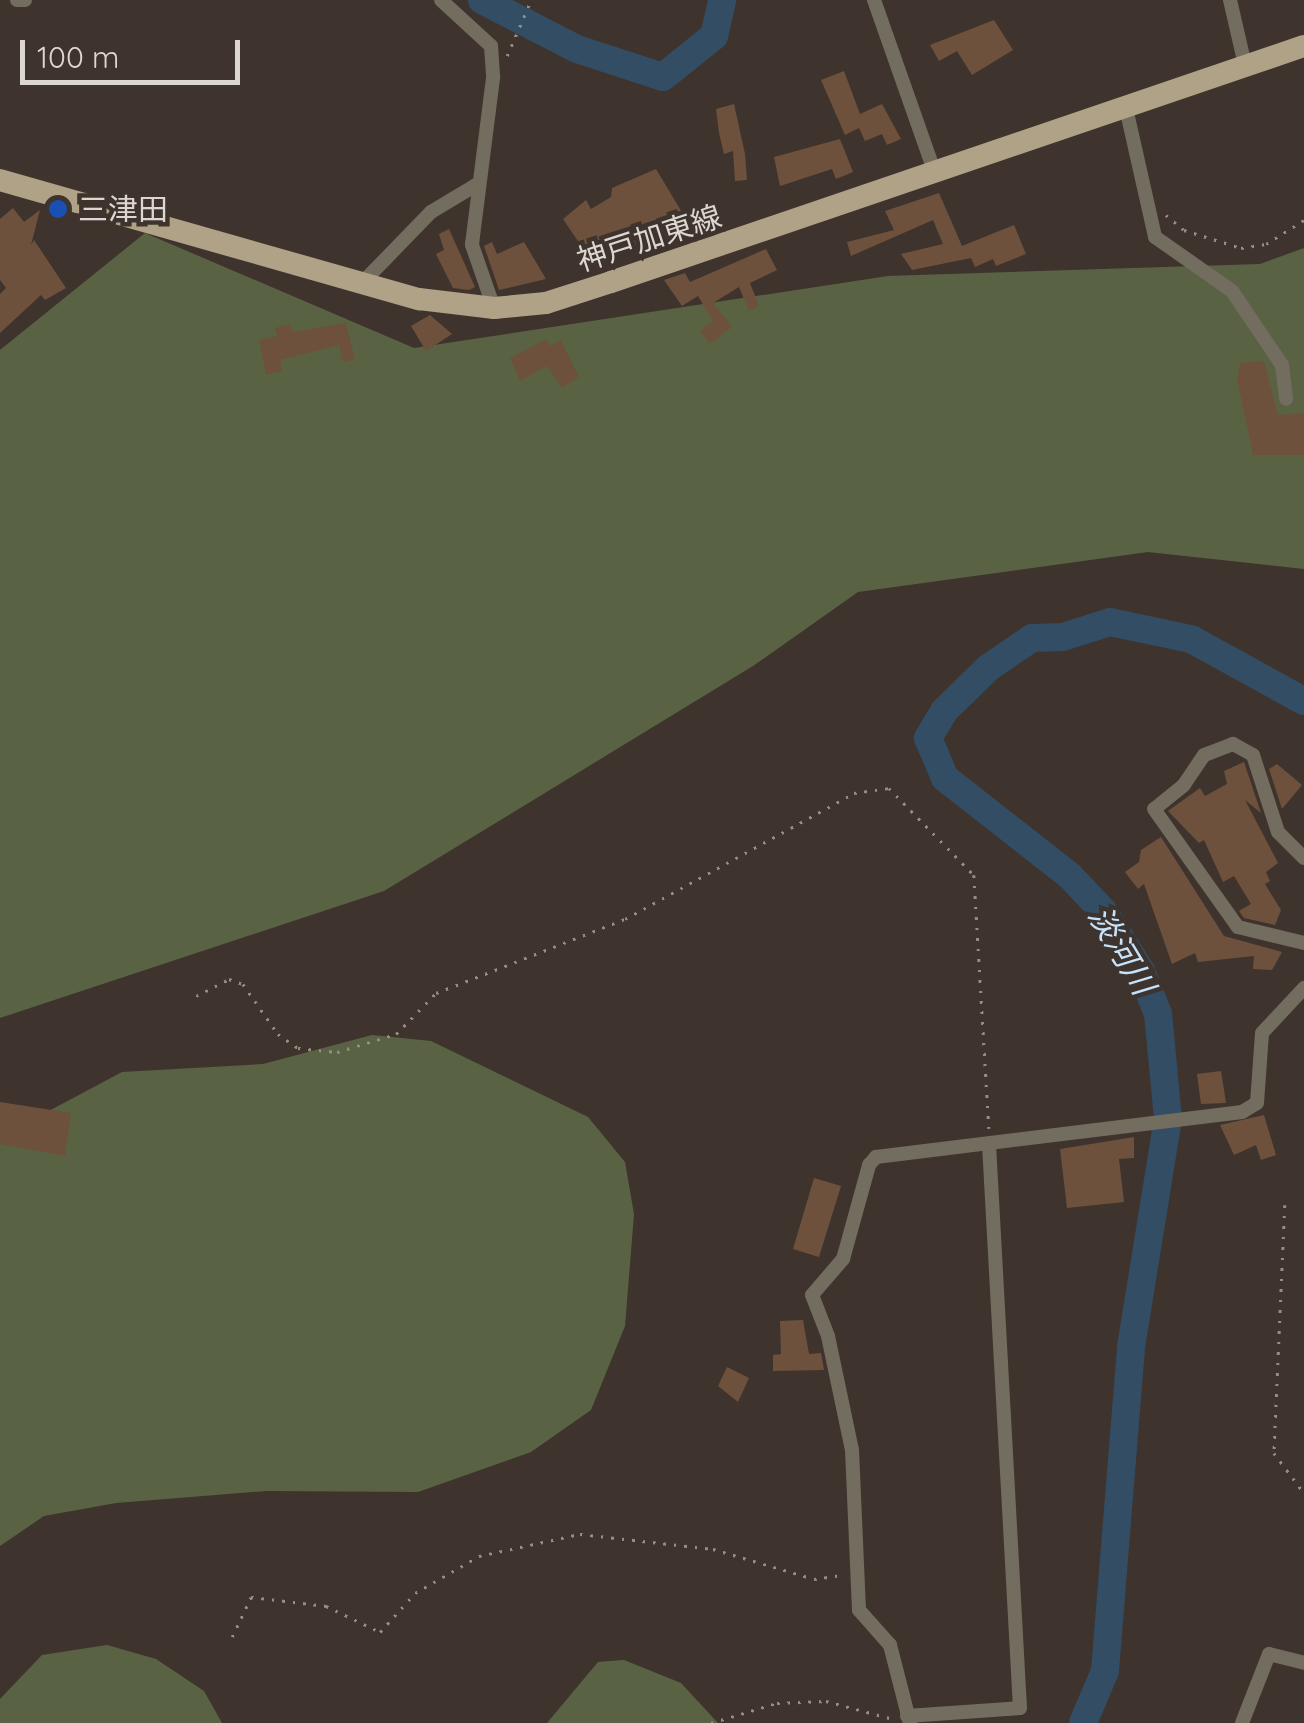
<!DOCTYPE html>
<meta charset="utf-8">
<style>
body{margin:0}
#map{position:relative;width:1304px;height:1723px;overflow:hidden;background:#3e342d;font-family:Quicksand,"Noto Sans JP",sans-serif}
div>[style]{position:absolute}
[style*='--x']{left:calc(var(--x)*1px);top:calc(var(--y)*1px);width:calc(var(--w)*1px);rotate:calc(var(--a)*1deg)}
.forest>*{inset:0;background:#596343}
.river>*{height:28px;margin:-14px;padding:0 14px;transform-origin:14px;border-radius:14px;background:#324d64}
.building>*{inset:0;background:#6e513c}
.path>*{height:2.5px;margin-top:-1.25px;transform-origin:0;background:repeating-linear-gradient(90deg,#958d87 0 2.5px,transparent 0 10.5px)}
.minor>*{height:14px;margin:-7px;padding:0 7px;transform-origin:7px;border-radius:7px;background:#736d5f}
.primary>*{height:22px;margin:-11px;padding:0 11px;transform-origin:11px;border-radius:11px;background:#b0a286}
.dots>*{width:28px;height:28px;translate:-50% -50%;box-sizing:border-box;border:5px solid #3e342d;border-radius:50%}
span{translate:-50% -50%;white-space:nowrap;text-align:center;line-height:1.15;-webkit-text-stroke:9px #3e342d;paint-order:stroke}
.poi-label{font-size:30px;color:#ddd7d2}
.left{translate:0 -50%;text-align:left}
.street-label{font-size:30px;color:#ddd7d2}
.water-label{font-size:32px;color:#c5e3fd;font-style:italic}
.scale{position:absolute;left:20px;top:40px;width:220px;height:45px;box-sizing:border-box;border:5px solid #ddd7d2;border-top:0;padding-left:12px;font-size:30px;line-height:35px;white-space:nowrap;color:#ddd7d2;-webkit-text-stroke:8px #3e342d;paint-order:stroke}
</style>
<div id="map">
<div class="forest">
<i style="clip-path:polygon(145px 233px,414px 348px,888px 276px,1260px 264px,1304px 248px,1304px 569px,1148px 552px,858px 592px,753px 666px,384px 891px,0 1018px,0 350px)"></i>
<i style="clip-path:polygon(372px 1035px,431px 1041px,588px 1117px,625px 1162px,634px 1214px,625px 1326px,591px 1410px,531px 1452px,418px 1492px,267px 1491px,116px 1503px,44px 1516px,0 1546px,0 1137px,122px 1072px,263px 1064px)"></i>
<i style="clip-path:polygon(107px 1645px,156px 1659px,204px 1691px,222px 1723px,0 1723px,0 1699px,42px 1655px)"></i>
<i style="clip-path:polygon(624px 1660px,681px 1683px,718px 1723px,547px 1723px,598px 1662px)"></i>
</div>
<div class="river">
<i style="--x:482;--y:0;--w:107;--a:27.3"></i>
<i style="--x:577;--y:49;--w:90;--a:18"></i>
<i style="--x:663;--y:77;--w:65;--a:-38.8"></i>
<i style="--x:714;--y:36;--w:37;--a:-77"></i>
<i style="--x:1083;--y:1723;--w:56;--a:-67.1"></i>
<i style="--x:1105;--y:1671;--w:325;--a:-85.4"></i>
<i style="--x:1131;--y:1347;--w:231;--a:-80.8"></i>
<i style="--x:1168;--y:1119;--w:105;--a:-95.4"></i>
<i style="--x:1158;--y:1014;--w:46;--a:-111.6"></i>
<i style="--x:1141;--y:971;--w:71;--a:-122.3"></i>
<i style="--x:1103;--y:911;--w:48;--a:-133.3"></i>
<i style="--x:1070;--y:876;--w:159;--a:-141.9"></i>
<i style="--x:945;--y:778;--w:43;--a:-113"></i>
<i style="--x:928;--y:738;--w:31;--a:-59"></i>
<i style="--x:944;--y:711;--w:62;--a:-44.3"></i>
<i style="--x:988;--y:668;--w:53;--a:-34.3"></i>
<i style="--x:1032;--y:638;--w:31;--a:-2"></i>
<i style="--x:1063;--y:637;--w:49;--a:-17.7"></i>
<i style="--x:1110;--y:622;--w:83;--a:11.9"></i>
<i style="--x:1191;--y:639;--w:129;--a:28.8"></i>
</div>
<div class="building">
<i style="clip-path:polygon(994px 20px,1013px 50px,972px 75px,957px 51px,939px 61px,930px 45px)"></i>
<i style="clip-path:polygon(844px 71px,860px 114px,882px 104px,901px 139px,887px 145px,882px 134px,865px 141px,859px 128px,845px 135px,821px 80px)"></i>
<i style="clip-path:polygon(734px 104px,745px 154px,747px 180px,735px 181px,733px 151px,724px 154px,719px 133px,716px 109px)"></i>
<i style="clip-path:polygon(840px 139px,853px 172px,836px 179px,832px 169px,780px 186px,774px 157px)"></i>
<i style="clip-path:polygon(656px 169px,683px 214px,634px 248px,628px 237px,588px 256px,563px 219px,586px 200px,591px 209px,611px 197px,612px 188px)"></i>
<i style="clip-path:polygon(939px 193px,962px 246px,1014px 225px,1026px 254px,996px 266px,993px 259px,975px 267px,971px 258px,912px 270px,901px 254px,943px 244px,933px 220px,851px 256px,847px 242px,894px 230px,885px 211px)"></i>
<i style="clip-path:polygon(13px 208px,24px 222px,40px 210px,31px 245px,34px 240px,66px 288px,45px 300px,41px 295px,0 333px,0 294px,6px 288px,0 280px,0 219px)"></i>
<i style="clip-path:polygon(449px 229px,475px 287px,469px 290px,453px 288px,436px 254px,444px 250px,439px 234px)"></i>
<i style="clip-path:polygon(492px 242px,497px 254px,524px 242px,546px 279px,499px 290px,484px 246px)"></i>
<i style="clip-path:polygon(766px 249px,777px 270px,750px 283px,759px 306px,749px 311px,739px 287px,713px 303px,732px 327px,710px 344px,700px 331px,713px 321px,698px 296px,682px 306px,664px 280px,685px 273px,690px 282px)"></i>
<i style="clip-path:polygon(430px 315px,452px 334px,426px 351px,411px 326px)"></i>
<i style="clip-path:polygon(346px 323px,355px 359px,343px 362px,339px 345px,280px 360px,282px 371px,266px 375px,259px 340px,277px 336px,275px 328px,290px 324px,292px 332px)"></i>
<i style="clip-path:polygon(547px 339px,550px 346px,561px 340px,579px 377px,562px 388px,547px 366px,520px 381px,510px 358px)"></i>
<i style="clip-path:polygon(1264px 361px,1278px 415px,1304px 413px,1304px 455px,1253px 455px,1237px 379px,1240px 363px)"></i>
<i style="clip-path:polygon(1244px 762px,1261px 813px,1245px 800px,1278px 863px,1266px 872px,1270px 881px,1265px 884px,1281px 910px,1275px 925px,1244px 918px,1239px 911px,1251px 904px,1234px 876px,1223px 882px,1204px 840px,1199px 843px,1168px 811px,1200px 788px,1205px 796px,1227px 784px,1224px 771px)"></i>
<i style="clip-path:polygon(1277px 764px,1302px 785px,1282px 809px,1269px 769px)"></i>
<i style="clip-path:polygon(1161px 837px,1224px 936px,1282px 952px,1272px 970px,1253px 969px,1254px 956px,1198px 962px,1195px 953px,1172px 964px,1144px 884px,1138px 889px,1125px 872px,1139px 862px,1141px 850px)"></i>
<i style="clip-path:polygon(1221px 1071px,1226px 1103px,1201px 1104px,1197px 1074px)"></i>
<i style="clip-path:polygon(0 1102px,71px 1113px,65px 1156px,0 1144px)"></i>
<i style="clip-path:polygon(1264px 1115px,1276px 1155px,1261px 1160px,1256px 1145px,1234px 1155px,1220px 1125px)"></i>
<i style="clip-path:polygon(1134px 1137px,1134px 1158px,1119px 1159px,1124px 1202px,1067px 1208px,1060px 1149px)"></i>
<i style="clip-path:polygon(814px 1178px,841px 1186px,819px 1257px,793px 1249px)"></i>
<i style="clip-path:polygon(803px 1320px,809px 1354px,821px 1353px,824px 1370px,773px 1371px,773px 1355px,781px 1354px,780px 1321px)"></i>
<i style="clip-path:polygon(727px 1367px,749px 1378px,738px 1402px,718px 1386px)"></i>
</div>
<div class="path">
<i style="--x:507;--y:56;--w:61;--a:-66.8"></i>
<i style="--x:1166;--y:215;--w:23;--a:40"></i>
<i style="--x:1184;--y:230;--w:60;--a:17.5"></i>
<i style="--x:1241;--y:248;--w:25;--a:-9"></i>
<i style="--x:1266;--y:244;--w:45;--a:-32.3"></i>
<i style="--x:196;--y:996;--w:37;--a:-27"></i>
<i style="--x:229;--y:979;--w:15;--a:20"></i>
<i style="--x:243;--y:984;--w:61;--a:55"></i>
<i style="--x:278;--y:1034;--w:24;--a:35"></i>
<i style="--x:298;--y:1048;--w:39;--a:6"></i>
<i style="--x:337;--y:1052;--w:62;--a:-17"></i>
<i style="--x:396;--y:1034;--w:57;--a:-45.7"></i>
<i style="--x:436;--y:993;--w:203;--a:-21.4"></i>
<i style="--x:625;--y:919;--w:261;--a:-28.8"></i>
<i style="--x:854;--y:793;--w:35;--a:-8"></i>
<i style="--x:889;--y:788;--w:122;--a:45.7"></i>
<i style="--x:974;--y:875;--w:254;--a:86.6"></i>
<i style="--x:1285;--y:1205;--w:248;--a:92.5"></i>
<i style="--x:1274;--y:1453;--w:50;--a:53.1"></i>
<i style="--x:232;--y:1637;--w:44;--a:-64.6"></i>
<i style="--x:251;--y:1597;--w:76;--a:6.8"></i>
<i style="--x:326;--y:1606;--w:60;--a:25.7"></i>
<i style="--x:380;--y:1632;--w:52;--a:-48.1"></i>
<i style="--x:415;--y:1593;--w:74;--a:-30"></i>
<i style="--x:479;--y:1556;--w:103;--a:-12.3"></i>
<i style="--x:580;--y:1534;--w:134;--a:6.4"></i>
<i style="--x:713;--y:1549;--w:105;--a:16.5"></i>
<i style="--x:814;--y:1579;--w:28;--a:-8"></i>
<i style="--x:711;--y:1723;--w:69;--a:-16.9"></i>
<i style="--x:777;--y:1703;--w:49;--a:-2.3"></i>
<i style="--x:826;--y:1701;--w:66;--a:14.9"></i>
</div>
<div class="minor">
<i style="--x:17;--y:0;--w:8;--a:0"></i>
<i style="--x:441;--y:0;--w:68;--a:42.6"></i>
<i style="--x:491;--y:46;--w:32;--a:86"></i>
<i style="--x:493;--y:78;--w:168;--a:97.2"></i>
<i style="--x:472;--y:245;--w:67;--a:70.8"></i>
<i style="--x:874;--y:0;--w:183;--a:70.6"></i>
<i style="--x:1230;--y:0;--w:67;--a:77"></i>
<i style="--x:1126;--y:108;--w:132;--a:77.3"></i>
<i style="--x:1155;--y:237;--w:94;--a:35"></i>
<i style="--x:1232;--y:291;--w:89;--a:56"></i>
<i style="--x:1282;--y:365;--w:34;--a:83"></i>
<i style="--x:363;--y:282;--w:98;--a:-45.8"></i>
<i style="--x:431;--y:212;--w:52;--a:-31"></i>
<i style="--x:1304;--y:858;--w:37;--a:-135"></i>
<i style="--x:1278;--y:832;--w:81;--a:-108"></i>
<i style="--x:1253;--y:755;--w:23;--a:-151"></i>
<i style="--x:1233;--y:744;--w:31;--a:159"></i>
<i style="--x:1204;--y:755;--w:36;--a:124"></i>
<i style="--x:1184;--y:785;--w:38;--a:141"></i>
<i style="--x:1154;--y:809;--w:145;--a:54.6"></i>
<i style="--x:1238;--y:927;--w:68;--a:13.6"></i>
<i style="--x:907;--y:1716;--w:113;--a:-4"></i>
<i style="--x:1020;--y:1708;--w:565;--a:-93.15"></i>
<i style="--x:910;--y:1723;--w:81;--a:-104.4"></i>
<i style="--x:890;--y:1645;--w:47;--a:-131.5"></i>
<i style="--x:859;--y:1610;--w:160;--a:-92.5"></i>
<i style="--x:852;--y:1450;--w:116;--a:-101.9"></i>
<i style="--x:828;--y:1336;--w:44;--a:-111.3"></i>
<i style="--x:812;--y:1295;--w:48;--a:-49.3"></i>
<i style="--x:843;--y:1259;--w:98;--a:-74.5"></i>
<i style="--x:869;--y:1165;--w:11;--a:-49"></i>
<i style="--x:876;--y:1157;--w:369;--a:-7"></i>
<i style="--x:1242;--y:1112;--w:17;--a:-31"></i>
<i style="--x:1257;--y:1103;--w:70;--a:-85.9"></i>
<i style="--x:1262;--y:1033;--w:62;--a:-47"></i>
<i style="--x:1242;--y:1723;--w:74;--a:-68.6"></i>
<i style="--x:1269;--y:1654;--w:36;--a:14"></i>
</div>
<div class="primary">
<i style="--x:0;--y:180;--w:436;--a:15.9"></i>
<i style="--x:419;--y:299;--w:76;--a:6.8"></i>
<i style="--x:494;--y:308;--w:52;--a:-5.5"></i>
<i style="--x:546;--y:303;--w:68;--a:-17.9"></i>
<i style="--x:611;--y:282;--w:732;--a:-18.81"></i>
</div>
<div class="dots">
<i style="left:58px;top:209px;background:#1a4fb4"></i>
</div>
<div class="poi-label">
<span class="left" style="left:78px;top:209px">三津田</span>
</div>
<div class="street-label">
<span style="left:649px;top:238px;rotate:-18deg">神戸加東線</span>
</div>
<div class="water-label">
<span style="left:1122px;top:950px;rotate:59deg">淡河川</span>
</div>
<div class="scale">100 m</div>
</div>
